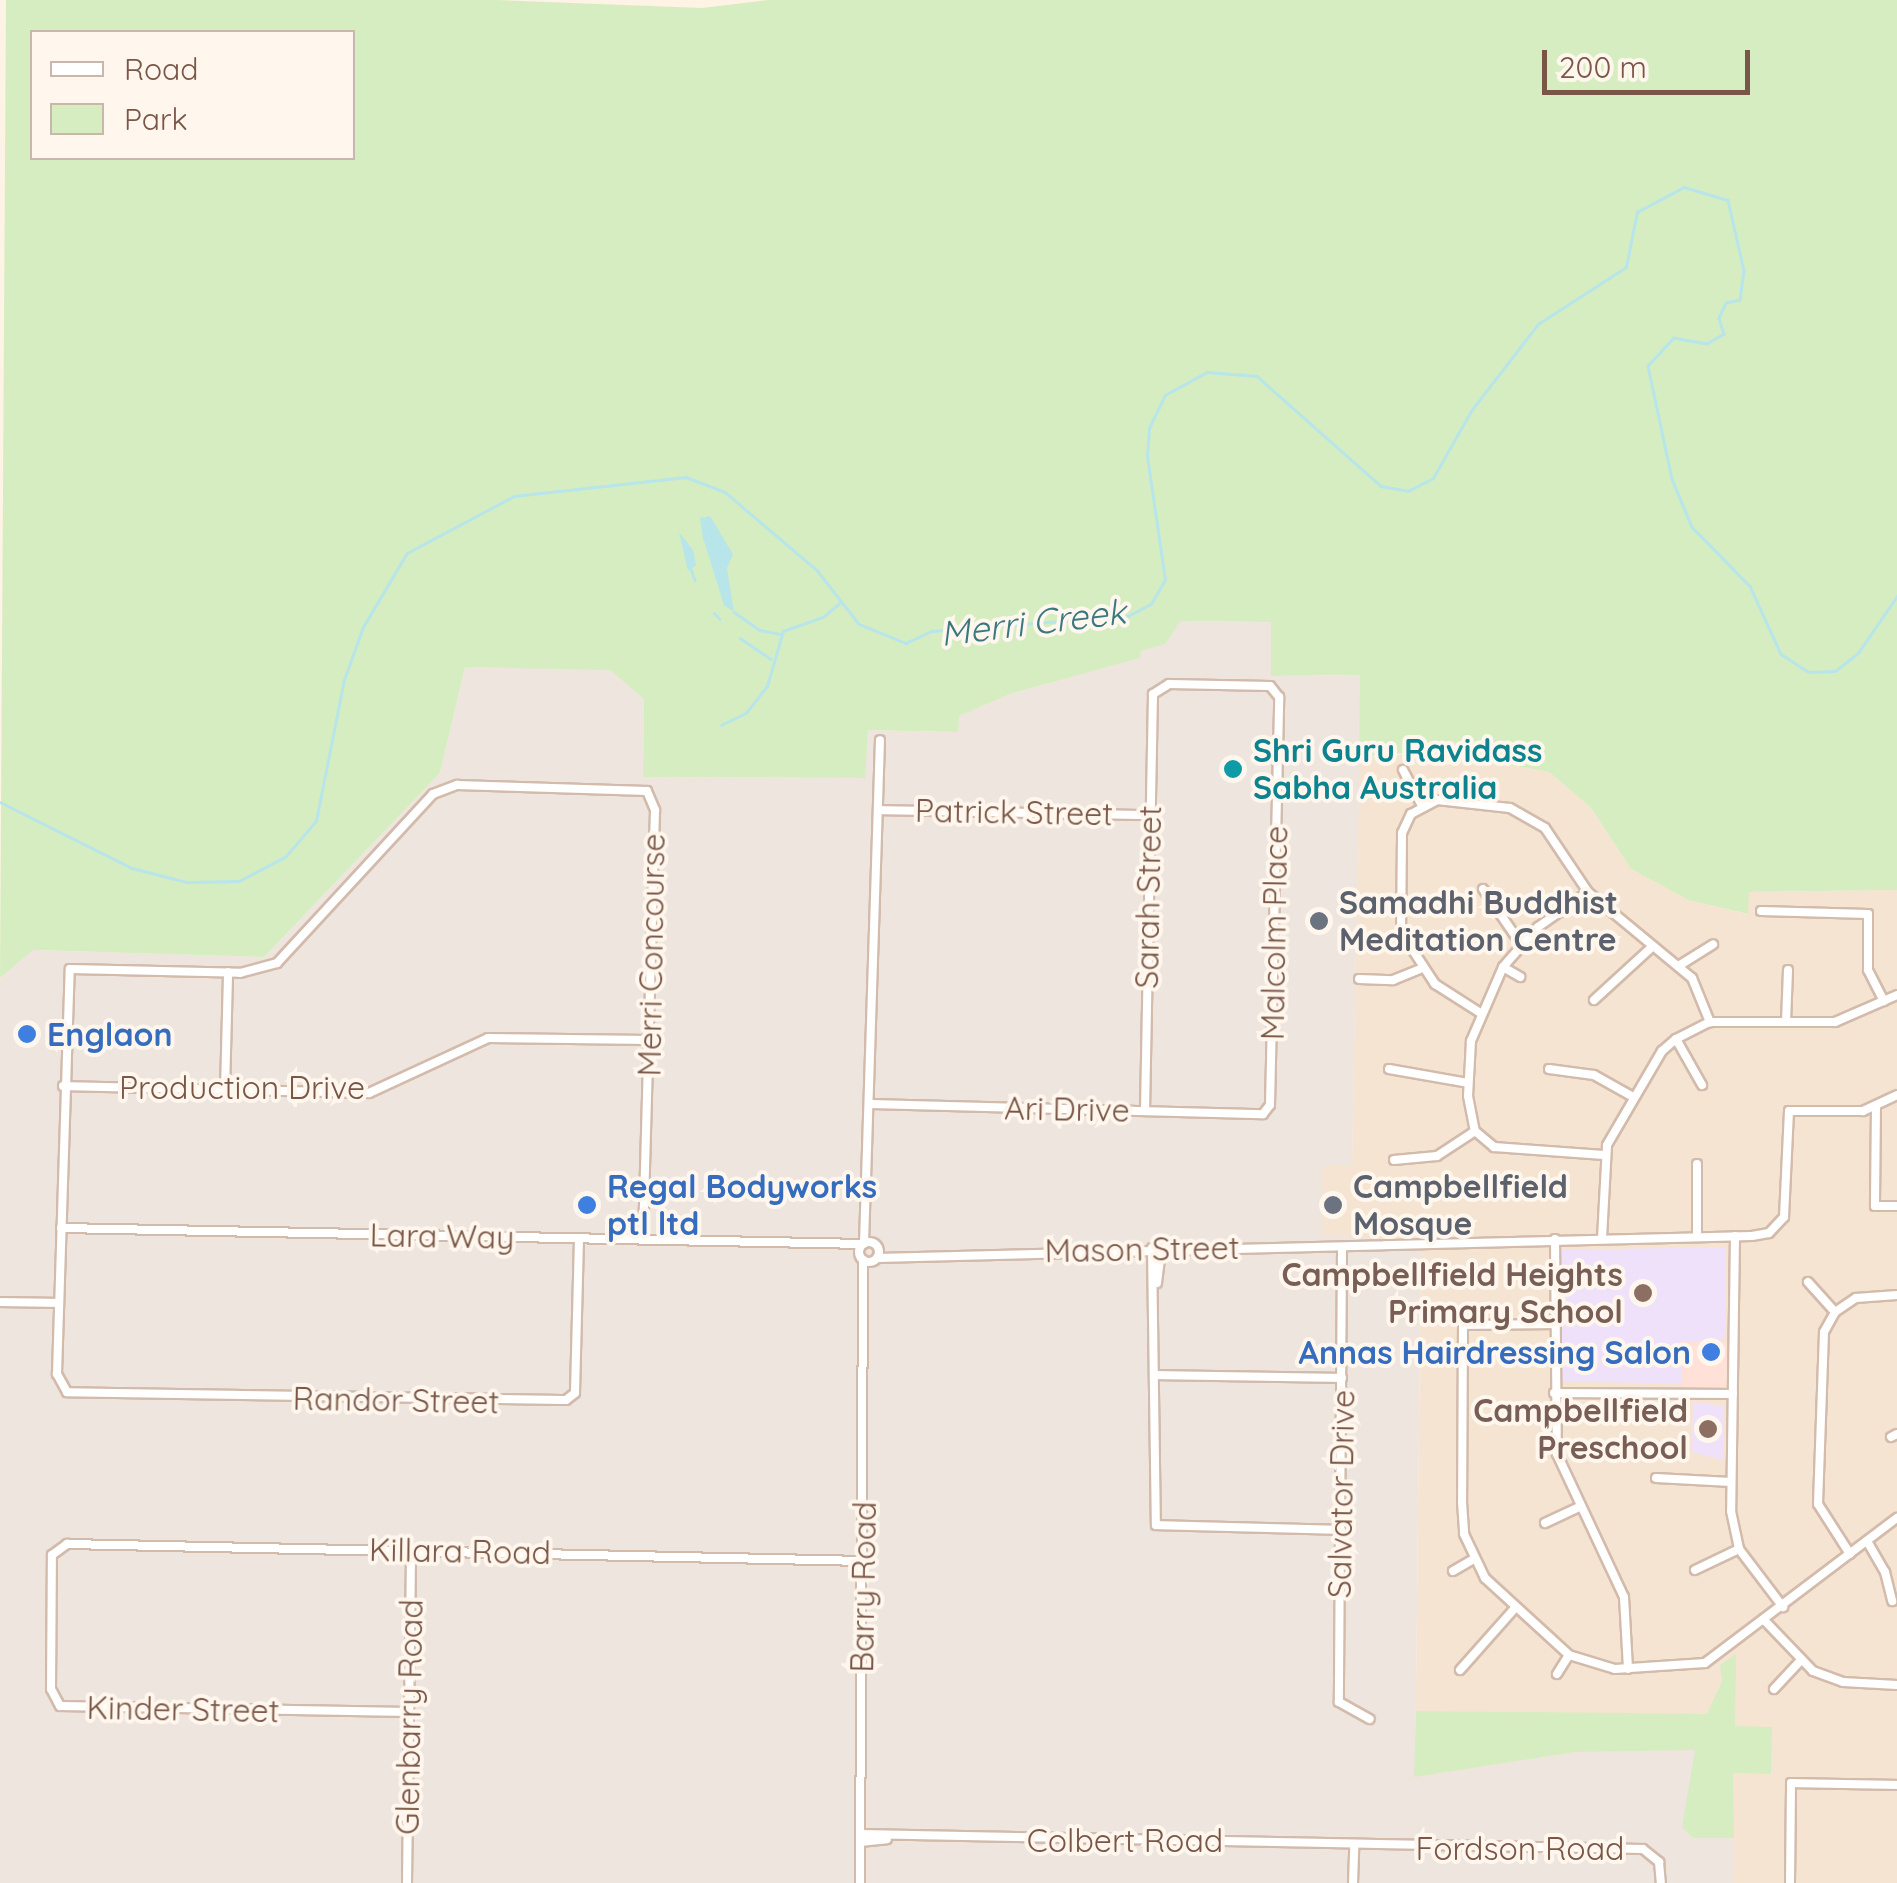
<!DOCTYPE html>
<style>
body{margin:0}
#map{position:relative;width:1897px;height:1883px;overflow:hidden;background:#fef3e5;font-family:Quicksand,sans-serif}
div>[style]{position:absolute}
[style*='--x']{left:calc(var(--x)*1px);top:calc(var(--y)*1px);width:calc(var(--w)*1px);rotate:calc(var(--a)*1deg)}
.residential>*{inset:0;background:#f6e4d2}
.commercial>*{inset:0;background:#ffe1d8}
.industrial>*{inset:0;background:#eee5df}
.education>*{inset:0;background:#f0e1fb}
.green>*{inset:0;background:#d6edc1}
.water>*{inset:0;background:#b7e5ea}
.stream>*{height:2.5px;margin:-1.25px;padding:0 1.25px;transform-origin:1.25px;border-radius:1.25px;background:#b7e5ea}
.roads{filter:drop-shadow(2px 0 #d3bbac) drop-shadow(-2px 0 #d3bbac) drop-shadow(0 2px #d3bbac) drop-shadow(0 -2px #d3bbac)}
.minor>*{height:8px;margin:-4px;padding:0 4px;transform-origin:4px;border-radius:4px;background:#fff}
.minor>.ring{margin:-4px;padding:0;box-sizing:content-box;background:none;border:8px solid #fff;border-radius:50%}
.dots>*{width:28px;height:28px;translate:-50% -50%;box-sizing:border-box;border:5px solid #fff7ed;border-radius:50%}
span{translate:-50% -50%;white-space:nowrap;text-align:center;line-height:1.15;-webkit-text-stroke:8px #fff7ed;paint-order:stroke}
.culture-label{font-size:32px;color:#0d838f;font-weight:700}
.left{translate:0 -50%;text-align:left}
.street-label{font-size:32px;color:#795647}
.worship-label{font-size:32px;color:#5b616d;font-weight:700}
.shop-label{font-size:32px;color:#366cbe;font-weight:700}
.right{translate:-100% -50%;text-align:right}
.education-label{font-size:32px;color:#785e54;font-weight:700}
.water-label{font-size:35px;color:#3a7880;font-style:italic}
.legend{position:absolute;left:30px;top:30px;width:325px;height:130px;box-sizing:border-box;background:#fff7ed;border:2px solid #c9b7ab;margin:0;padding:12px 18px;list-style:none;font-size:30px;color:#795647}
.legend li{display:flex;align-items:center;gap:20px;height:50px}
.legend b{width:50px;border:2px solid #c9b7ab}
.scale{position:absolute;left:1542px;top:50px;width:208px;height:45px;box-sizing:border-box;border:5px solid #795647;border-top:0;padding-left:12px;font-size:30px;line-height:35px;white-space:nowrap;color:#795647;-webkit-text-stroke:8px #fff7ed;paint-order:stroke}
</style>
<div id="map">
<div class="residential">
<i style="clip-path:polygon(1451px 740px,1482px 760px,1549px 772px,1591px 808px,1631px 869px,1688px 900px,1747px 914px,1748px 892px,1897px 890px,1897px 1883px,1733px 1883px,1733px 1839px,1693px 1838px,1695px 1751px,1575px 1752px,1415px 1778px,1421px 1251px,1367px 1251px,1367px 1236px,1322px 1236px,1322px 1166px,1352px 1165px,1359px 757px,1399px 755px)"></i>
</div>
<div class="commercial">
<i style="clip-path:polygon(1681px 1342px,1728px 1342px,1725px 1390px,1689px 1391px,1681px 1384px)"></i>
</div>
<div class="industrial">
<i style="clip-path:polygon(1181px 621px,1271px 622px,1271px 676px,1361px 675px,1352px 1166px,1322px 1166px,1322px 1235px,1367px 1236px,1368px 1251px,1421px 1250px,1415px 1777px,1575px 1752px,1695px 1750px,1693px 1838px,1734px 1838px,1733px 1883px,0 1883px,0 978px,32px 950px,264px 957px,440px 773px,465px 667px,609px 669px,644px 698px,643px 777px,864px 778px,868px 730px,957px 732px,958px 716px,1010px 694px,1139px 658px,1140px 651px,1165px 643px)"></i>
</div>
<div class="education">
<i style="clip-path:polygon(1726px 1247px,1725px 1336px,1719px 1342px,1681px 1342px,1681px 1384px,1560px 1381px,1561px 1250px)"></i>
<i style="clip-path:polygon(1693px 1402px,1724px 1406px,1723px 1460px,1692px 1452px)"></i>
</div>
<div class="green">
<i style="clip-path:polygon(evenodd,6px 0,496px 0,702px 8px,768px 0,1897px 0,1897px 890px,1749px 892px,1748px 914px,1688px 900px,1631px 869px,1591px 808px,1549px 772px,1482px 760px,1451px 740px,1418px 752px,1359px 757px,1360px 675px,1271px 676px,1271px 622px,1181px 621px,1165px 644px,1141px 651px,1140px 658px,1010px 694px,959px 716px,958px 732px,868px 730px,865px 778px,643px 777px,644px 699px,610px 670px,465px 667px,440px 773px,264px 957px,33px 950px,0 978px,6px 0,32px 32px,352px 32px,352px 158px,32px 158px,32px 32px)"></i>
<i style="clip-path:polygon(1736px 1654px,1735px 1726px,1772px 1727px,1772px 1733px,1771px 1774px,1733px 1773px,1734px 1838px,1693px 1838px,1682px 1827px,1695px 1750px,1575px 1752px,1414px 1777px,1416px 1711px,1707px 1714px,1722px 1681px,1720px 1665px)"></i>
</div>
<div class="water">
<i style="clip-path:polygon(710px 516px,733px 554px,727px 568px,734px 612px,724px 605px,703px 538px,700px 518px)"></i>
<i style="clip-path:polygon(679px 532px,693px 550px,696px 565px,688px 571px)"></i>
</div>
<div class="stream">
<i style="--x:691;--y:569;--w:12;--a:70"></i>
<i style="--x:734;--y:612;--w:32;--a:35"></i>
<i style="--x:760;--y:630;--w:21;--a:11"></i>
<i style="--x:714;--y:613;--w:8;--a:45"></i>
<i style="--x:740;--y:638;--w:37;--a:34"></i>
<i style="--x:721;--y:725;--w:28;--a:-26"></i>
<i style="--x:746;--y:713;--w:34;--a:-52"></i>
<i style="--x:767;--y:686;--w:57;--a:-73.8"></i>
<i style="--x:783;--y:631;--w:42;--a:-19.3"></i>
<i style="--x:823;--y:617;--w:23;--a:-40"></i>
<i style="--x:0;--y:802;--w:148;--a:26.6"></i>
<i style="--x:132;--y:868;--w:57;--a:14.3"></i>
<i style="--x:187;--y:882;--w:52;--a:-1.1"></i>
<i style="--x:239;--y:881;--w:52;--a:-27.6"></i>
<i style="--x:285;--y:857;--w:48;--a:-49.3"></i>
<i style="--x:316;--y:821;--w:144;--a:-78.8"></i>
<i style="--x:344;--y:680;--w:56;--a:-70.3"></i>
<i style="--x:363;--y:627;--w:86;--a:-59.3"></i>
<i style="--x:407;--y:553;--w:121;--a:-28"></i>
<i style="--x:514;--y:496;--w:173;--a:-6.3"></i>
<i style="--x:686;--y:477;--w:42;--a:21"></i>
<i style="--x:725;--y:492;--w:121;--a:40.3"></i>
<i style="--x:817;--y:570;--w:68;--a:52.1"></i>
<i style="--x:859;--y:624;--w:51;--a:22"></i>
<i style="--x:906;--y:643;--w:29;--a:-25"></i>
<i style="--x:932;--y:631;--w:197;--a:-4.4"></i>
<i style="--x:1128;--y:616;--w:26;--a:-28"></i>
<i style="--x:1151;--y:604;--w:28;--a:-60"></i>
<i style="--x:1165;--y:580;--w:124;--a:-98.3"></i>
<i style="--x:1147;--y:457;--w:29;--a:-86"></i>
<i style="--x:1149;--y:428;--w:37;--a:-64"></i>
<i style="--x:1165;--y:395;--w:48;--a:-28.7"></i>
<i style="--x:1207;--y:372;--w:50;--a:4.6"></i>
<i style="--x:1257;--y:376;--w:166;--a:41.6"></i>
<i style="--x:1381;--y:486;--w:27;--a:10"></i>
<i style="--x:1408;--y:491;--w:28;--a:-27"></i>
<i style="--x:1433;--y:478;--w:77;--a:-60.4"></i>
<i style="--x:1471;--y:411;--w:110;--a:-52.4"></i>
<i style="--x:1538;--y:324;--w:105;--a:-32.9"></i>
<i style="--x:1626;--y:267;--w:56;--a:-78.7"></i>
<i style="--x:1637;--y:212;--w:53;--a:-28"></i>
<i style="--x:1684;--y:187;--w:46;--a:16.5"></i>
<i style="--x:1728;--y:200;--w:73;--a:77.3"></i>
<i style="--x:1744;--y:271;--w:29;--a:98"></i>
<i style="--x:1740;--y:300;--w:14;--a:168"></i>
<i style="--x:1726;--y:303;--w:17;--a:115"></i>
<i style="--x:1719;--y:318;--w:17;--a:73"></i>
<i style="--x:1724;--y:334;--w:20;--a:150"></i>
<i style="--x:1707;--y:344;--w:34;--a:-170"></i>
<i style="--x:1674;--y:338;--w:38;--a:133"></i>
<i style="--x:1648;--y:366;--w:116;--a:78"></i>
<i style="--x:1672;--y:479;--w:52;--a:67.4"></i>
<i style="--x:1692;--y:527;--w:83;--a:45.5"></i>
<i style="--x:1750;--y:586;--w:75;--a:65.5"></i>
<i style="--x:1781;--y:654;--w:33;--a:33"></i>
<i style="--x:1809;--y:672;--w:26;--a:-2"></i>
<i style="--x:1835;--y:671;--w:29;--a:-38"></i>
<i style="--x:1858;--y:653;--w:69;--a:-55.6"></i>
</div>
<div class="roads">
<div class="minor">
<i style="--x:1403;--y:770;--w:40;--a:62"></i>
<i style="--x:878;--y:810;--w:272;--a:1.1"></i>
<i style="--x:1483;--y:889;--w:67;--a:55.4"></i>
<i style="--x:1588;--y:892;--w:61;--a:145"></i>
<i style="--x:1538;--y:927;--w:53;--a:131.2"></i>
<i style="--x:1503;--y:967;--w:81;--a:113.4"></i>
<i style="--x:1471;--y:1041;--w:55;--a:93.1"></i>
<i style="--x:1468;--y:1096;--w:36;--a:79"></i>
<i style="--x:1475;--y:1131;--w:25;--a:40"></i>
<i style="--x:1494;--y:1147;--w:110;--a:4.2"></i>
<i style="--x:1761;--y:911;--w:107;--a:1.6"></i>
<i style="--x:1868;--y:914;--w:56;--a:90"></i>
<i style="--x:1868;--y:970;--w:35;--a:63"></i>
<i style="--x:1680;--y:965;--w:39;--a:-32"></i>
<i style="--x:1503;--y:967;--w:20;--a:30"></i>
<i style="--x:1359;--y:979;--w:34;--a:2"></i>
<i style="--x:1393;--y:980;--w:29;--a:-22"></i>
<i style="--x:1594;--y:1000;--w:80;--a:-42.5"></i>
<i style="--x:1482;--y:1014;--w:56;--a:-147.4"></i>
<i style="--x:1435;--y:984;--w:62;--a:-123.2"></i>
<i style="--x:1401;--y:932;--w:99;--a:-89.4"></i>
<i style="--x:1402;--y:833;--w:21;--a:-65"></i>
<i style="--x:1411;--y:814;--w:30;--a:-28"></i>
<i style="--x:1437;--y:800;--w:73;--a:6.3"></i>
<i style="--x:1510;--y:808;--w:40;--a:29.7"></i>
<i style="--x:1545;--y:828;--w:77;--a:56.1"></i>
<i style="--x:1588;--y:892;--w:135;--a:39.6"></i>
<i style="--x:1692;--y:978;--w:48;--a:67.8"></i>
<i style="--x:1786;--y:1022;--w:52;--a:-87.8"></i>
<i style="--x:1676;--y:1039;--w:53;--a:60.5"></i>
<i style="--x:1389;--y:1069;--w:80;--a:10"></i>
<i style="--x:1549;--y:1069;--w:45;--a:7.6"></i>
<i style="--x:1594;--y:1075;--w:45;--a:29.4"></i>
<i style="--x:63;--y:1086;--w:306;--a:1.3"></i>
<i style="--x:369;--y:1093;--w:131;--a:-24.8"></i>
<i style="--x:488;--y:1038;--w:161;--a:0.7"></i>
<i style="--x:225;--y:1090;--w:118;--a:-88.5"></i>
<i style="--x:871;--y:1104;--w:392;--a:1.5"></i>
<i style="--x:1263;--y:1114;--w:11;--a:-52"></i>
<i style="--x:1270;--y:1105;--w:408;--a:-88.7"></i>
<i style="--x:1279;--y:697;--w:14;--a:-129"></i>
<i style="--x:1270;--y:686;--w:101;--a:-178.9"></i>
<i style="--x:1169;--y:684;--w:19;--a:148"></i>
<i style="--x:1153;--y:694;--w:416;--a:91.1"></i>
<i style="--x:1876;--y:1106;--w:100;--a:90.6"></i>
<i style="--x:1875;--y:1206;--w:22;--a:0"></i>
<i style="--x:1394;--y:1160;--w:43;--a:-5.3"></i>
<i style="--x:1437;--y:1156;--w:45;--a:-33.3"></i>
<i style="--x:61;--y:1228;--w:802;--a:1.14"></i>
<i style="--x:1735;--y:1236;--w:275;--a:90.8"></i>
<i style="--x:1731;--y:1511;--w:39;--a:78"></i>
<i style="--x:1739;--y:1549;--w:73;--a:52.8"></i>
<i style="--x:1697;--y:1237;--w:73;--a:-90"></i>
<i style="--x:1602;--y:1238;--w:93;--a:-86.9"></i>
<i style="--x:1607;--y:1145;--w:109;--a:-59.7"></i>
<i style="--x:1662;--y:1051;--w:18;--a:-41"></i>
<i style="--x:1676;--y:1039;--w:38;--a:-27"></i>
<i style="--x:1710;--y:1022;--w:125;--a:0"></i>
<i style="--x:1835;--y:1022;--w:68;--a:-23.5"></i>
<i style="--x:579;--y:1239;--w:154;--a:91.5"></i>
<i style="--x:575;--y:1393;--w:11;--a:142"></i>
<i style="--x:566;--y:1400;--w:499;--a:-179.1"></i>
<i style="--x:67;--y:1392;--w:21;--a:-119"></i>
<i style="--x:57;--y:1374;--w:405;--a:-88.2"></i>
<i style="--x:70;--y:969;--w:170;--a:1.3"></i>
<i style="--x:240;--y:973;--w:38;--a:-15"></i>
<i style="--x:277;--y:963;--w:230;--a:-47.3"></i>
<i style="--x:433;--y:794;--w:26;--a:-21"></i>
<i style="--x:457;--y:785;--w:190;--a:1.8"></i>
<i style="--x:647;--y:791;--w:21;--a:67"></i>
<i style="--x:655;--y:810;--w:429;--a:91.6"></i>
<i style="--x:1555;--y:1239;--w:215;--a:89.5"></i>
<i style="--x:1557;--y:1454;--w:158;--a:64.9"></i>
<i style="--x:1624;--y:1597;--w:72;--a:86.8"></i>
<i class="ring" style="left:859px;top:1242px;width:12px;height:12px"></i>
<i style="--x:864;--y:1243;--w:503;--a:-88.18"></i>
<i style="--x:1152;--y:1248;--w:277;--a:89.2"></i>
<i style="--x:1156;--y:1525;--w:185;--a:1.5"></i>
<i style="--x:1342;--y:1251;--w:451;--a:90.4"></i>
<i style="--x:1339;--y:1702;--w:35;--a:29"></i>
<i style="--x:877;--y:1258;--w:875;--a:-1.44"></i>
<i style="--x:1752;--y:1236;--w:17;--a:-10"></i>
<i style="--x:1769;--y:1233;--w:22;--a:-47"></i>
<i style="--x:1784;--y:1217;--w:106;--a:-87.3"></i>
<i style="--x:1789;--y:1111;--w:74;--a:0"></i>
<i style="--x:1863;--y:1111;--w:38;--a:-25"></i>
<i style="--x:1808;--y:1282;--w:40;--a:48"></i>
<i style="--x:1157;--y:1283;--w:35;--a:-83"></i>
<i style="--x:0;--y:1302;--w:59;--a:1"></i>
<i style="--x:1555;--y:1324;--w:92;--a:179.4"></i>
<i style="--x:1463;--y:1325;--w:177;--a:90.3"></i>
<i style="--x:1462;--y:1502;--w:32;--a:86"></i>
<i style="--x:1464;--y:1534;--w:49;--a:64.5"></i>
<i style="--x:1485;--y:1578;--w:114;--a:42.5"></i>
<i style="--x:1569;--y:1655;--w:48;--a:16.9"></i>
<i style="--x:1615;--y:1669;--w:90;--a:-3.8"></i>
<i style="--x:1705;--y:1663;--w:241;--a:-37.1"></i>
<i style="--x:1155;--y:1375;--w:187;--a:0.9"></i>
<i style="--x:1554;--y:1393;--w:179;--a:0.3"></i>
<i style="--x:1891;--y:1437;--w:7;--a:-27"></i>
<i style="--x:1656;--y:1478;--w:75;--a:3.1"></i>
<i style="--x:1545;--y:1523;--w:38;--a:-25"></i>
<i style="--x:1867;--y:1541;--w:36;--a:60"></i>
<i style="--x:1885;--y:1572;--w:30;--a:76"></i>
<i style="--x:1850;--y:1554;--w:59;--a:-122.6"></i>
<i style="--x:1818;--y:1504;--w:172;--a:-88"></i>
<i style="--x:1824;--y:1332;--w:23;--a:-61"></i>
<i style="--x:1835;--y:1312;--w:25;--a:-34"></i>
<i style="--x:1856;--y:1298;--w:41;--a:-4.2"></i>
<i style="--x:1695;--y:1570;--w:49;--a:-25.5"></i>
<i style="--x:1453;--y:1571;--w:22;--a:-30"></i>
<i style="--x:1765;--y:1621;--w:69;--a:46.2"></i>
<i style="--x:1813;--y:1671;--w:32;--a:20"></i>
<i style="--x:1843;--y:1682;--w:54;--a:3.2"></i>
<i style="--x:1460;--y:1670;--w:83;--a:-48.4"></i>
<i style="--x:1557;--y:1674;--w:22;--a:-58"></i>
<i style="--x:1774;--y:1689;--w:37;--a:-47"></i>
<i style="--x:409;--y:1712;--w:349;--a:-179"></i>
<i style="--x:60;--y:1706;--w:19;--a:-118"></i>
<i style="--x:51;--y:1689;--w:134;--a:-89.6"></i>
<i style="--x:52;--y:1555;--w:19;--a:-36"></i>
<i style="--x:67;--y:1544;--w:797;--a:1.22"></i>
<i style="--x:860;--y:1834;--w:783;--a:1.1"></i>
<i style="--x:1643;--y:1849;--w:21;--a:39"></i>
<i style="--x:1659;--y:1862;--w:21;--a:85"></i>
<i style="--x:860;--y:1842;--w:27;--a:-6"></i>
<i style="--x:407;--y:1883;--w:332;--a:-89.3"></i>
<i style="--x:860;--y:1883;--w:623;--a:-89.72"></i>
<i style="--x:1353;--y:1883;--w:38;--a:-88"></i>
<i style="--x:1790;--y:1883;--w:100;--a:-89.4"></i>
<i style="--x:1791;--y:1783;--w:106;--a:1.1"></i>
</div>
</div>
<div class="dots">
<i style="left:1233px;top:769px;background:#0f9aa8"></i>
<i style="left:1319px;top:921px;background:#6b7280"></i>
<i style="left:27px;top:1034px;background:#3f7fe0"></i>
<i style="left:587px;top:1205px;background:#3f7fe0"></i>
<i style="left:1333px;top:1205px;background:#6b7280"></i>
<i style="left:1643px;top:1293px;background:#8d6e63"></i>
<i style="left:1711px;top:1352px;background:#3f7fe0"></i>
<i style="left:1708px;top:1429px;background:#8d6e63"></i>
</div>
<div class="culture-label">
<span class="left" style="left:1253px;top:769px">Shri Guru Ravidass<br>Sabha Australia</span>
</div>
<div class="street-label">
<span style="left:1014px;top:812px;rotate:1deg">Patrick Street</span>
<span style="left:1148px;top:897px;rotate:-89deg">Sarah Street</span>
<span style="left:1274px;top:933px;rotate:-89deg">Malcolm Place</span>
<span style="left:651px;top:955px;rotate:-89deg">Merri Concourse</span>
<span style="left:242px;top:1087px">Production Drive</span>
<span style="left:1067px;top:1109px;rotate:1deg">Ari Drive</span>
<span style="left:442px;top:1236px;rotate:1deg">Lara Way</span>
<span style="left:1142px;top:1249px;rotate:-1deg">Mason Street</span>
<span style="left:396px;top:1400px;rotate:1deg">Randor Street</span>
<span style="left:1341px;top:1494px;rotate:-89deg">Salvator Drive</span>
<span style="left:460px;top:1551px;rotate:1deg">Killara Road</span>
<span style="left:863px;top:1587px;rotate:-89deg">Barry Road</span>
<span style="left:183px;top:1709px;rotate:1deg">Kinder Street</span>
<span style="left:409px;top:1717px;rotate:-89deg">Glenbarry Road</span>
<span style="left:1125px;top:1840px">Colbert Road</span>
<span style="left:1520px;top:1848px">Fordson Road</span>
</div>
<div class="worship-label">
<span class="left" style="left:1339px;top:921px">Samadhi Buddhist<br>Meditation Centre</span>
<span class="left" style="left:1353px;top:1205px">Campbellfield<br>Mosque</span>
</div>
<div class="shop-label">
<span class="left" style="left:47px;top:1034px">Englaon</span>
<span class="left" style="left:607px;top:1205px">Regal Bodyworks<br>ptl ltd</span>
<span class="right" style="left:1691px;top:1352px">Annas Hairdressing Salon</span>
</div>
<div class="education-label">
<span class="right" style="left:1623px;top:1293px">Campbellfield Heights<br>Primary School</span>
<span class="right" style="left:1688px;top:1429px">Campbellfield<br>Preschool</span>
</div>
<div class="water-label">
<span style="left:1033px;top:622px;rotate:-7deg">Merri Creek</span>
</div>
<ul class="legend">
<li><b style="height:12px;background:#fff"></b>Road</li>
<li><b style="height:28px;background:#d6edc1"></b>Park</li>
</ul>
<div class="scale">200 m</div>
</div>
